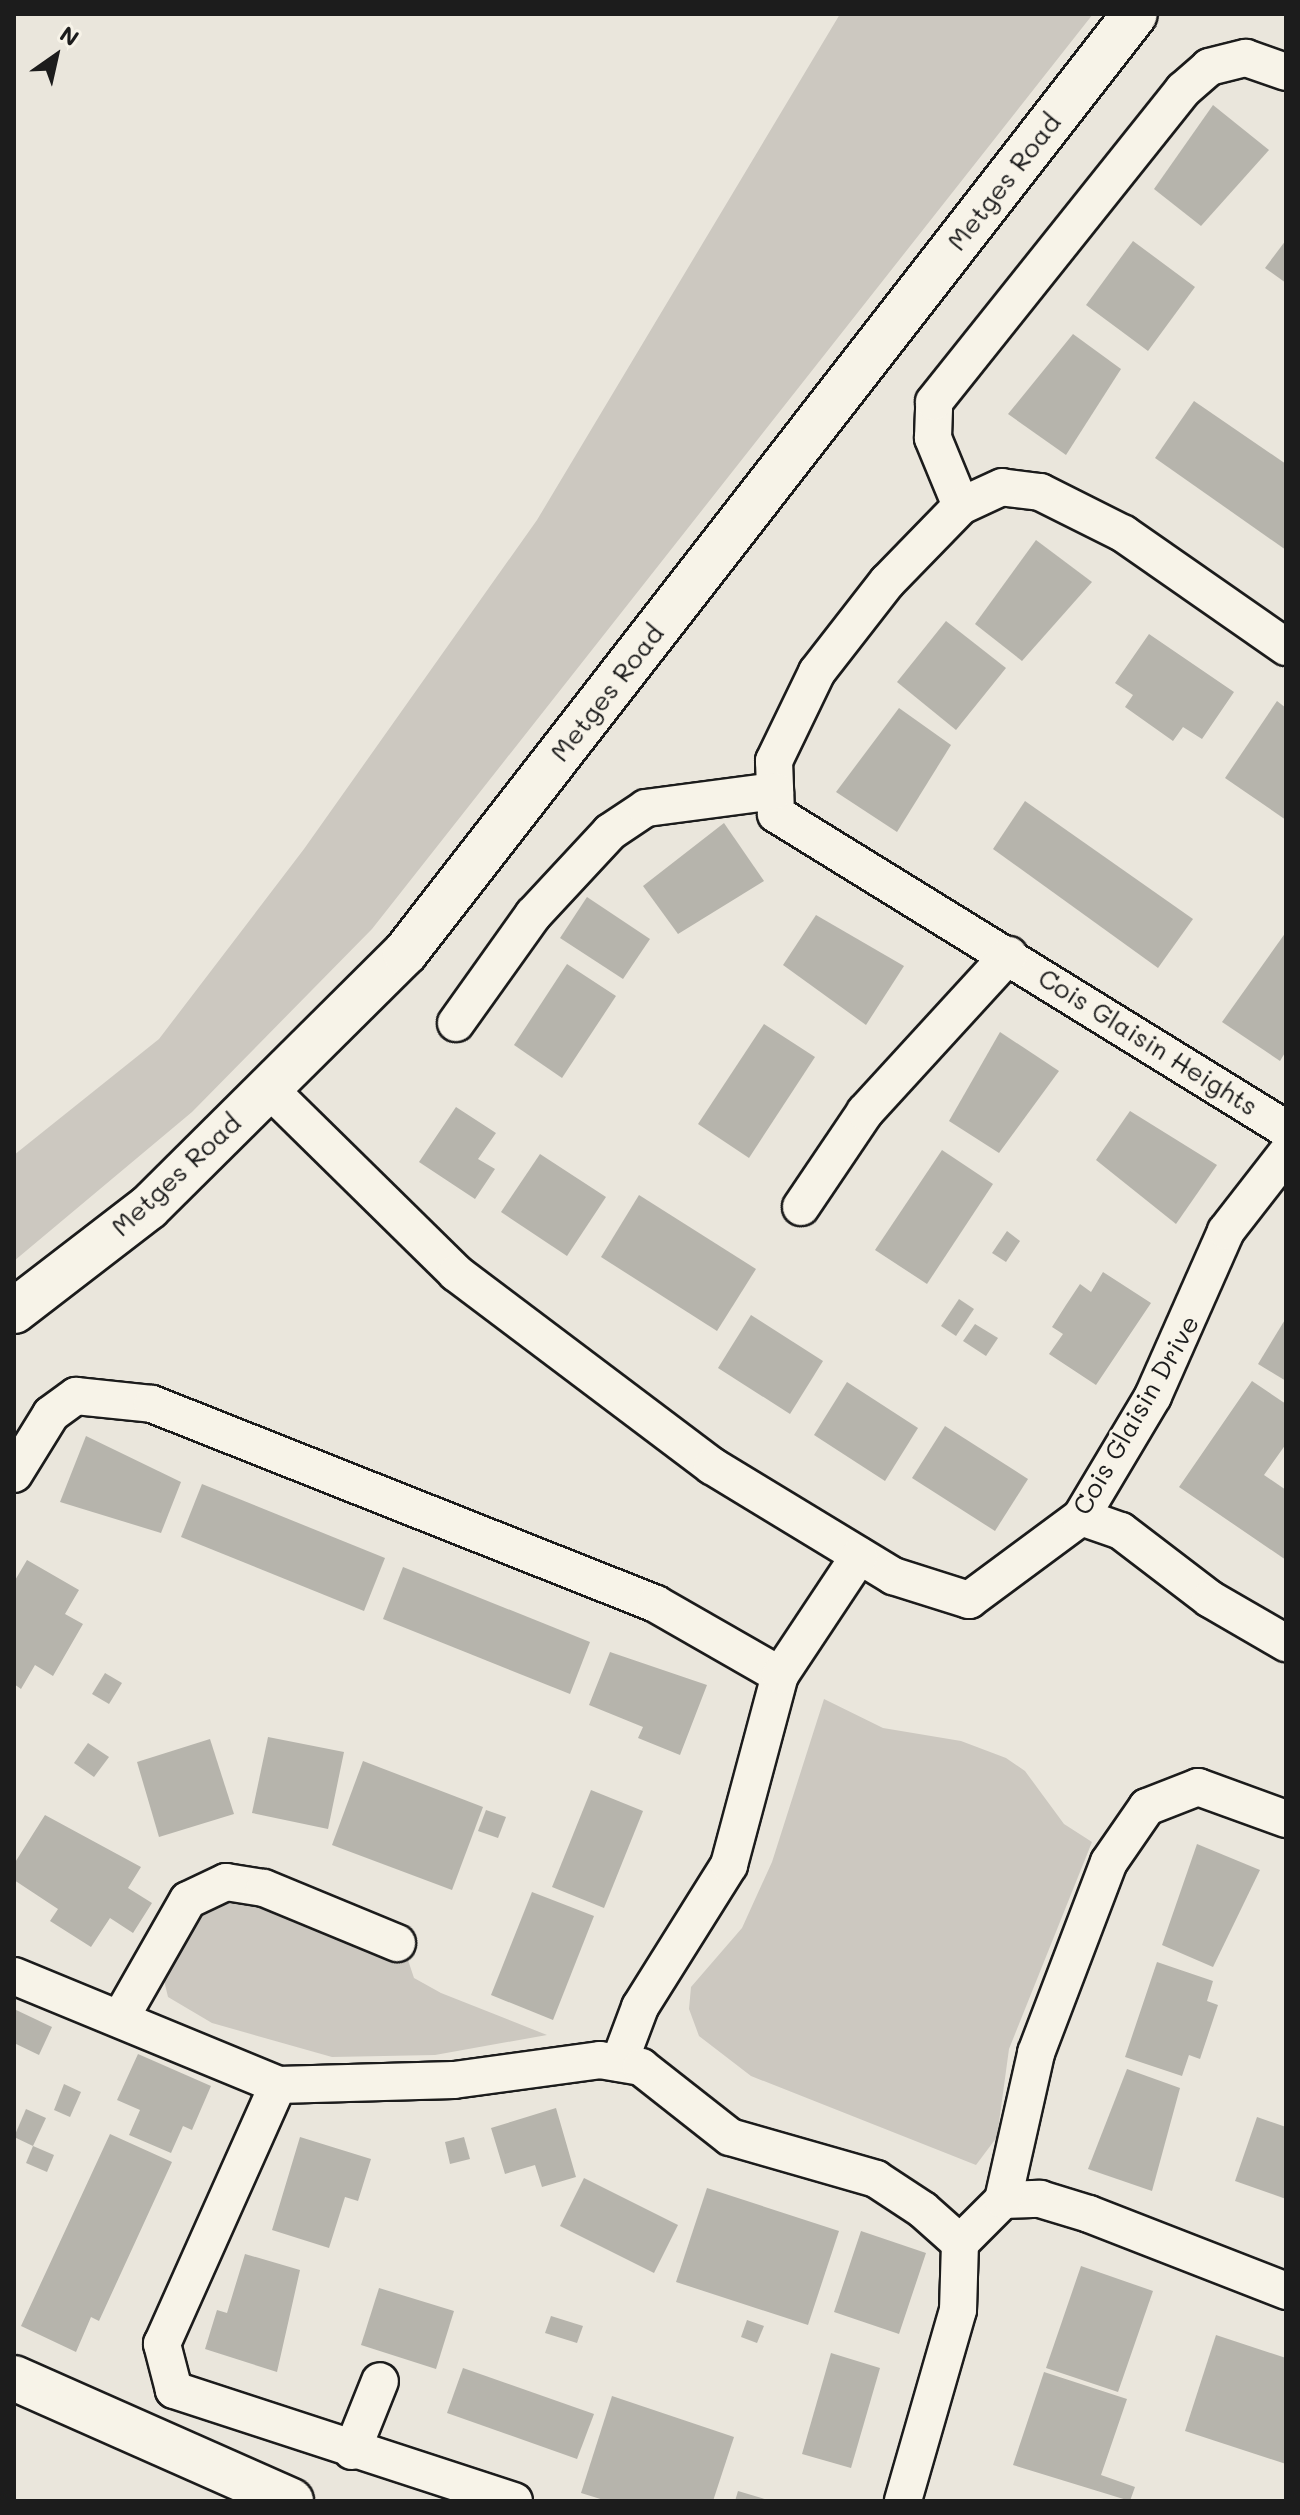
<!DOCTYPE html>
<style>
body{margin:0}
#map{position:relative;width:1300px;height:2515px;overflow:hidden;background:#eae6dc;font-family:Mali,sans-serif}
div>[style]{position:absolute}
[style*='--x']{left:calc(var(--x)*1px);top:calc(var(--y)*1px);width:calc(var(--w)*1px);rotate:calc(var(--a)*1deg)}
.green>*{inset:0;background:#ccc8c0}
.building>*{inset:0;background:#b6b4ac}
.roads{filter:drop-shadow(2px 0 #1c1c1c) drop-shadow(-2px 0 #1c1c1c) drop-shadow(0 2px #1c1c1c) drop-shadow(0 -2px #1c1c1c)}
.minor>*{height:36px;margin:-18px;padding:0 18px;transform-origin:18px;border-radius:18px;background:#f7f3e8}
.tertiary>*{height:44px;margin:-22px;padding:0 22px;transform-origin:22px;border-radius:22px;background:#f7f3e8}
span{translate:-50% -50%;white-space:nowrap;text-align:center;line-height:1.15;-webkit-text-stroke:6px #f7f3e8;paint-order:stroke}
.street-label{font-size:26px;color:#1c1c1c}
.frame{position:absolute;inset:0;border:16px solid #1c1c1c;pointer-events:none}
.north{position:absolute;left:16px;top:16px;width:80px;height:80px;-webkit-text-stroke:6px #f7f3e8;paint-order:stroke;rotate:34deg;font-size:22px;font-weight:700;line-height:32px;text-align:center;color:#1c1c1c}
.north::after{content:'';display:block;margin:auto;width:28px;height:36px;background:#1c1c1c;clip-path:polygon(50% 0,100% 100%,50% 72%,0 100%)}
</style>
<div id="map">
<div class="green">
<i style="clip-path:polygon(840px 14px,1093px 14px,372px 929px,192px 1112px,14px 1261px,14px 1155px,159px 1039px,304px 849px,537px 520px)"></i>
<i style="clip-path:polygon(824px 1699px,883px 1728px,961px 1741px,1006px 1758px,1025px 1771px,1064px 1824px,1092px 1842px,1009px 2049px,997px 2137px,976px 2165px,751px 2076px,699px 2036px,689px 2009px,691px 1987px,742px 1928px,772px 1862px)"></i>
<i style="clip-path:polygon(237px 1897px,408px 1960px,414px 1978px,441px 1993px,547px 2035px,435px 2055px,332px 2057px,212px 2023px,168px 1997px,163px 1976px,203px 1907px)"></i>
</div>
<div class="building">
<i style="clip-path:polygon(1213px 105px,1269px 150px,1201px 226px,1154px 189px)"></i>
<i style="clip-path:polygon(1286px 240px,1286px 283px,1265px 268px)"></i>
<i style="clip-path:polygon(1133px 241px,1195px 287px,1148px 351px,1086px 305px)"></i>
<i style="clip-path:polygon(1073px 334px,1121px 369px,1066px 455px,1008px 414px)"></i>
<i style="clip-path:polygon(1194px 401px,1286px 464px,1286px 550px,1155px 458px)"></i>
<i style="clip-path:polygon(1036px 540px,1092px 582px,1022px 661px,975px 624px)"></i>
<i style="clip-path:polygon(946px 621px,1006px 668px,956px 730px,897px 682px)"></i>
<i style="clip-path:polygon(1149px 634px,1234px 692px,1202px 739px,1183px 727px,1173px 741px,1125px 707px,1133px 695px,1115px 683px)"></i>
<i style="clip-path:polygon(1277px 701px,1286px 708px,1286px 820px,1225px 778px)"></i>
<i style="clip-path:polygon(899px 708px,951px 745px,897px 832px,836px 792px)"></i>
<i style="clip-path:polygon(1025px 801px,1193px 919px,1158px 968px,993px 849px)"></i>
<i style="clip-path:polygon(724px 823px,764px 881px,678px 934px,643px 886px)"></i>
<i style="clip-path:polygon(587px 897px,650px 939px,623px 979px,560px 938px)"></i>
<i style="clip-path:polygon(816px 915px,904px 966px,866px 1025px,783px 965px)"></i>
<i style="clip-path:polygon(1286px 932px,1286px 1051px,1280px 1061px,1222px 1022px)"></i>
<i style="clip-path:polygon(567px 964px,616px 996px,562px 1078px,514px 1045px)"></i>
<i style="clip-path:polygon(764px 1024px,815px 1057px,749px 1158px,698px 1124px)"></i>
<i style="clip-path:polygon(1000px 1032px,1059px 1071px,999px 1153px,949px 1121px)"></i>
<i style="clip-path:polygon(456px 1107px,496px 1133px,478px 1159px,495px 1169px,475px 1199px,419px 1162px)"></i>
<i style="clip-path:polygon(1130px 1111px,1217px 1165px,1176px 1224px,1096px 1160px)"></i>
<i style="clip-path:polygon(942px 1150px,993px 1184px,927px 1284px,875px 1250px)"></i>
<i style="clip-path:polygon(540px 1154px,606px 1197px,567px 1256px,501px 1212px)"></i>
<i style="clip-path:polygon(639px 1195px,756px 1269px,717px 1331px,601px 1257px)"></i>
<i style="clip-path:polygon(1007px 1231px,1020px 1241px,1006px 1262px,992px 1253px)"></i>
<i style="clip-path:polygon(1103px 1272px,1151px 1303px,1096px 1385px,1049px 1354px,1063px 1334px,1052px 1327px,1066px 1305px,1080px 1284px,1091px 1292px)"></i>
<i style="clip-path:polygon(959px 1299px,974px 1309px,956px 1336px,941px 1326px)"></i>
<i style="clip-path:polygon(751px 1315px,823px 1361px,790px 1414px,718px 1368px)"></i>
<i style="clip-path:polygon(1286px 1318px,1286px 1381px,1258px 1364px)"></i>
<i style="clip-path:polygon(975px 1324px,998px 1338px,986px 1356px,963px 1341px)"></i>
<i style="clip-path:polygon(1252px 1381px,1286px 1404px,1286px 1444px,1264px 1475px,1286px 1490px,1286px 1560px,1179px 1487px)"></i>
<i style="clip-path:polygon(847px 1382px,918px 1428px,885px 1481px,814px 1435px)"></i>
<i style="clip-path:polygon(945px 1426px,1028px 1479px,995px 1531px,912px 1478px)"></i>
<i style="clip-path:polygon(86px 1436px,181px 1482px,161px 1533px,60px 1502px)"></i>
<i style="clip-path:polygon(202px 1484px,385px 1558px,364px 1611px,181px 1537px)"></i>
<i style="clip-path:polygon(27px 1560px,79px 1590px,65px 1614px,83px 1624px,53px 1676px,35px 1665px,21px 1689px,14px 1684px,14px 1582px)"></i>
<i style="clip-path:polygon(403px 1567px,590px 1642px,570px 1694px,383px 1619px)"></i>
<i style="clip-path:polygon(610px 1652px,707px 1685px,680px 1755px,638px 1738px,643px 1727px,589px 1705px)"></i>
<i style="clip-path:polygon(105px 1673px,122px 1683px,109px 1704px,92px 1694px)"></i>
<i style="clip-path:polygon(268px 1737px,344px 1752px,328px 1829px,252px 1813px)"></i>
<i style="clip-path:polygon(210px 1739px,234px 1814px,159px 1837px,137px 1762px)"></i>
<i style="clip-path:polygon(88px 1743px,109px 1757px,94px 1777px,74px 1763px)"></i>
<i style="clip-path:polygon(363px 1761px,483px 1807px,452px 1890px,332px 1845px)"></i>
<i style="clip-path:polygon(591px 1790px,643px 1811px,604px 1908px,552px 1887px)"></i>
<i style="clip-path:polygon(486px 1810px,506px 1817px,498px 1838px,478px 1831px)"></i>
<i style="clip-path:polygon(45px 1815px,141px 1867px,128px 1888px,152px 1903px,133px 1933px,110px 1918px,91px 1947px,50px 1921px,58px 1909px,14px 1880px,14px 1864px)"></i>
<i style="clip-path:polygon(1197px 1844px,1260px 1870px,1213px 1967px,1162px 1945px)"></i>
<i style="clip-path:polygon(532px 1892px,594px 1916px,553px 2020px,491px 1995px)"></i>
<i style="clip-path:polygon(1157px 1962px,1213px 1981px,1207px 2001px,1218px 2005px,1200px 2059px,1189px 2055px,1182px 2076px,1125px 2057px)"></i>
<i style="clip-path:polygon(14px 2009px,52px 2027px,39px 2055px,14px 2043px)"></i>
<i style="clip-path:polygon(138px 2054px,211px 2086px,192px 2130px,183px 2126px,171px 2153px,129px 2135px,140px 2110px,117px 2100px)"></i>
<i style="clip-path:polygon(1127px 2069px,1180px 2088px,1152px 2191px,1088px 2169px)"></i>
<i style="clip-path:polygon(64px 2084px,81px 2092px,70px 2117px,54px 2110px)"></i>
<i style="clip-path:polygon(556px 2108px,576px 2177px,542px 2187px,535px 2165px,505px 2174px,491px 2128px)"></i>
<i style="clip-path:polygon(26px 2109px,46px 2118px,33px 2146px,14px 2137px)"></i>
<i style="clip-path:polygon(1257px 2117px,1286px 2127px,1286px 2199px,1235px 2181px)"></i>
<i style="clip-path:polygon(110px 2134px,172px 2162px,99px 2321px,91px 2317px,76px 2352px,21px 2326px)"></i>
<i style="clip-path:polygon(300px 2137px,371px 2159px,358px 2201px,345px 2197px,329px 2248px,272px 2230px)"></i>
<i style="clip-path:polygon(464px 2137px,470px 2159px,450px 2164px,445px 2142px)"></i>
<i style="clip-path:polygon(33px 2146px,54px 2155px,47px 2172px,26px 2163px)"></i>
<i style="clip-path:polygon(584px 2178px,678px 2225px,654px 2273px,560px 2226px)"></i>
<i style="clip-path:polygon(707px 2188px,839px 2231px,808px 2325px,676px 2282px)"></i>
<i style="clip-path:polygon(861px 2231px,926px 2253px,899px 2334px,834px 2312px)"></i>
<i style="clip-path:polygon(245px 2254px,300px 2270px,277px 2372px,205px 2349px,217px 2310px,227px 2313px)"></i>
<i style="clip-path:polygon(1081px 2266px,1153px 2291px,1118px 2392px,1046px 2368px)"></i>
<i style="clip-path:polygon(379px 2288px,454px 2311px,436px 2369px,361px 2345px)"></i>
<i style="clip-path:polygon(551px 2316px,583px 2326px,577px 2343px,545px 2333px)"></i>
<i style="clip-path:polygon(747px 2320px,764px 2326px,757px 2343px,741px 2337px)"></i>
<i style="clip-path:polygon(1216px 2335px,1286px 2358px,1286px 2464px,1185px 2431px)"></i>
<i style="clip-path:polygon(831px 2353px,880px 2368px,851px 2468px,802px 2454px)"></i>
<i style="clip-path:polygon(463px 2368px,594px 2414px,577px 2459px,447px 2413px)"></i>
<i style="clip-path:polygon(1044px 2372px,1127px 2399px,1101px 2475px,1135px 2487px,1130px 2501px,1013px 2465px)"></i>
<i style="clip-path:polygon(612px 2396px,734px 2437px,713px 2501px,607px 2501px,581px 2493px)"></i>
<i style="clip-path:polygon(738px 2491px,768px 2500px,768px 2501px,735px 2501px)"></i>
</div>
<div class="roads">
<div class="minor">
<i style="--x:961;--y:506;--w:74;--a:-112.4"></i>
<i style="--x:933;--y:438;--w:36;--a:-88"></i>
<i style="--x:934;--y:402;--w:399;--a:-51.4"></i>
<i style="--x:1183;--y:90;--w:35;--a:-41"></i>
<i style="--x:1209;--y:67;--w:38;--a:-14"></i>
<i style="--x:1246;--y:58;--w:42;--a:19.3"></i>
<i style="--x:1286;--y:647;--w:198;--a:-145.1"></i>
<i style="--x:1124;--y:534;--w:94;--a:-153.4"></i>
<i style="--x:1040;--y:492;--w:38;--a:-173"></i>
<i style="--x:1002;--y:487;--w:45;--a:155.1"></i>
<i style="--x:961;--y:506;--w:106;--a:134.2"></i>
<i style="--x:887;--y:582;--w:114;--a:127.9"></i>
<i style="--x:817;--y:672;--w:99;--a:115.8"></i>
<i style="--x:774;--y:761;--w:53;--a:87.8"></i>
<i style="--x:776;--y:814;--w:599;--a:31.7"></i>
<i style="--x:456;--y:1023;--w:133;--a:-54.5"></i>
<i style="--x:533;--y:915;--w:113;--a:-47.1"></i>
<i style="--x:610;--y:832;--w:43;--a:-33.7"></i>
<i style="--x:646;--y:808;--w:130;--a:-7.5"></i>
<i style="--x:268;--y:1088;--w:264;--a:44.5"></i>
<i style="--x:456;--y:1273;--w:321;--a:37"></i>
<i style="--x:712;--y:1466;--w:212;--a:31.3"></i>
<i style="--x:893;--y:1576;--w:80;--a:17.5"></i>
<i style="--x:969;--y:1600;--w:139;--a:-36.5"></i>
<i style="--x:1081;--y:1517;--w:141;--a:-59.2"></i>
<i style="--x:1153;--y:1396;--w:180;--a:-66.1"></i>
<i style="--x:1226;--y:1231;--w:98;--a:-52.1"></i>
<i style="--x:801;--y:1207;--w:115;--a:-56"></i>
<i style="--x:865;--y:1112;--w:213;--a:-47.5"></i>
<i style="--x:14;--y:1474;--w:70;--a:-58.3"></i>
<i style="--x:51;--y:1414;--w:31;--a:-36"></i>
<i style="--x:76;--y:1396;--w:76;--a:6"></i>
<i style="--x:152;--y:1404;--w:542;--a:21.64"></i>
<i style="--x:656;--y:1604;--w:143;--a:29.8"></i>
<i style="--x:1081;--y:1517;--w:42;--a:19.3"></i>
<i style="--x:1121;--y:1531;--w:112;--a:37.4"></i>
<i style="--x:1210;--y:1599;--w:88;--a:30.1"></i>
<i style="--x:14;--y:1976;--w:286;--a:22.4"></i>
<i style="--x:120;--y:2019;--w:137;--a:-60.3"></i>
<i style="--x:188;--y:1900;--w:42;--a:-25.3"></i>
<i style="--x:226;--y:1882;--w:38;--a:9"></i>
<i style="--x:264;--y:1888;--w:144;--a:22.5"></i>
<i style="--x:619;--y:2063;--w:60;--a:-69.4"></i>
<i style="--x:640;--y:2007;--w:168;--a:-57.9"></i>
<i style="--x:729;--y:1865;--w:197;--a:-75"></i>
<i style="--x:780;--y:1675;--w:143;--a:-56.4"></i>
<i style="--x:1003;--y:2200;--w:37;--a:-2"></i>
<i style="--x:1040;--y:2199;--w:51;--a:17"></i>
<i style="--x:1089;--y:2214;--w:212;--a:21.3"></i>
<i style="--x:960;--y:2243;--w:61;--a:-45"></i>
<i style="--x:1003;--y:2200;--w:151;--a:-77.3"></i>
<i style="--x:1036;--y:2053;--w:204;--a:-69.1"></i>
<i style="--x:1109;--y:1862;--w:67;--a:-55.4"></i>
<i style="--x:1147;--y:1807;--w:55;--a:-21.4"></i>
<i style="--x:1198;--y:1787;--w:94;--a:20"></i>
<i style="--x:352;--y:2451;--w:75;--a:-68.2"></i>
<i style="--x:514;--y:2501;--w:358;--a:-161.9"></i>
<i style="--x:174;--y:2390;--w:48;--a:-104.6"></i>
<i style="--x:162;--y:2344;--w:284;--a:-65.9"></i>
<i style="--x:278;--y:2085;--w:176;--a:-1.6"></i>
<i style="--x:454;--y:2080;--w:147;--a:-7.8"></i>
<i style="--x:600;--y:2060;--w:42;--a:9.7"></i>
<i style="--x:641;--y:2067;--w:113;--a:38.2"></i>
<i style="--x:730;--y:2137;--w:152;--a:16"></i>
<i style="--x:876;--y:2179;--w:56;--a:33.4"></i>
<i style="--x:923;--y:2210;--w:50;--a:41.7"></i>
<i style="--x:960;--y:2243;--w:67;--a:91.7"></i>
<i style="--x:958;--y:2310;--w:199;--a:106.1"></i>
</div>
<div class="tertiary">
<i style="--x:14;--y:1311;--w:170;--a:-37.6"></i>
<i style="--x:149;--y:1207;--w:361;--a:-44.8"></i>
<i style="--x:405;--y:953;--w:1189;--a:-52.14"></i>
<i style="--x:14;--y:2378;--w:303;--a:23.9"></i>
</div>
</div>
<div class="street-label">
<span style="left:1004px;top:182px;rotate:-52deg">Metges Road</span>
<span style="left:607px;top:693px;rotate:-52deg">Metges Road</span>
<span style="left:1148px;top:1042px;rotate:32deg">Cois Glaisin Heights</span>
<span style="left:176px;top:1175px;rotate:-43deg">Metges Road</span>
<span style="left:1136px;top:1415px;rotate:-60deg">Cois Glaisin Drive</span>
</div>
<div class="frame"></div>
<div class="north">N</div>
</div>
